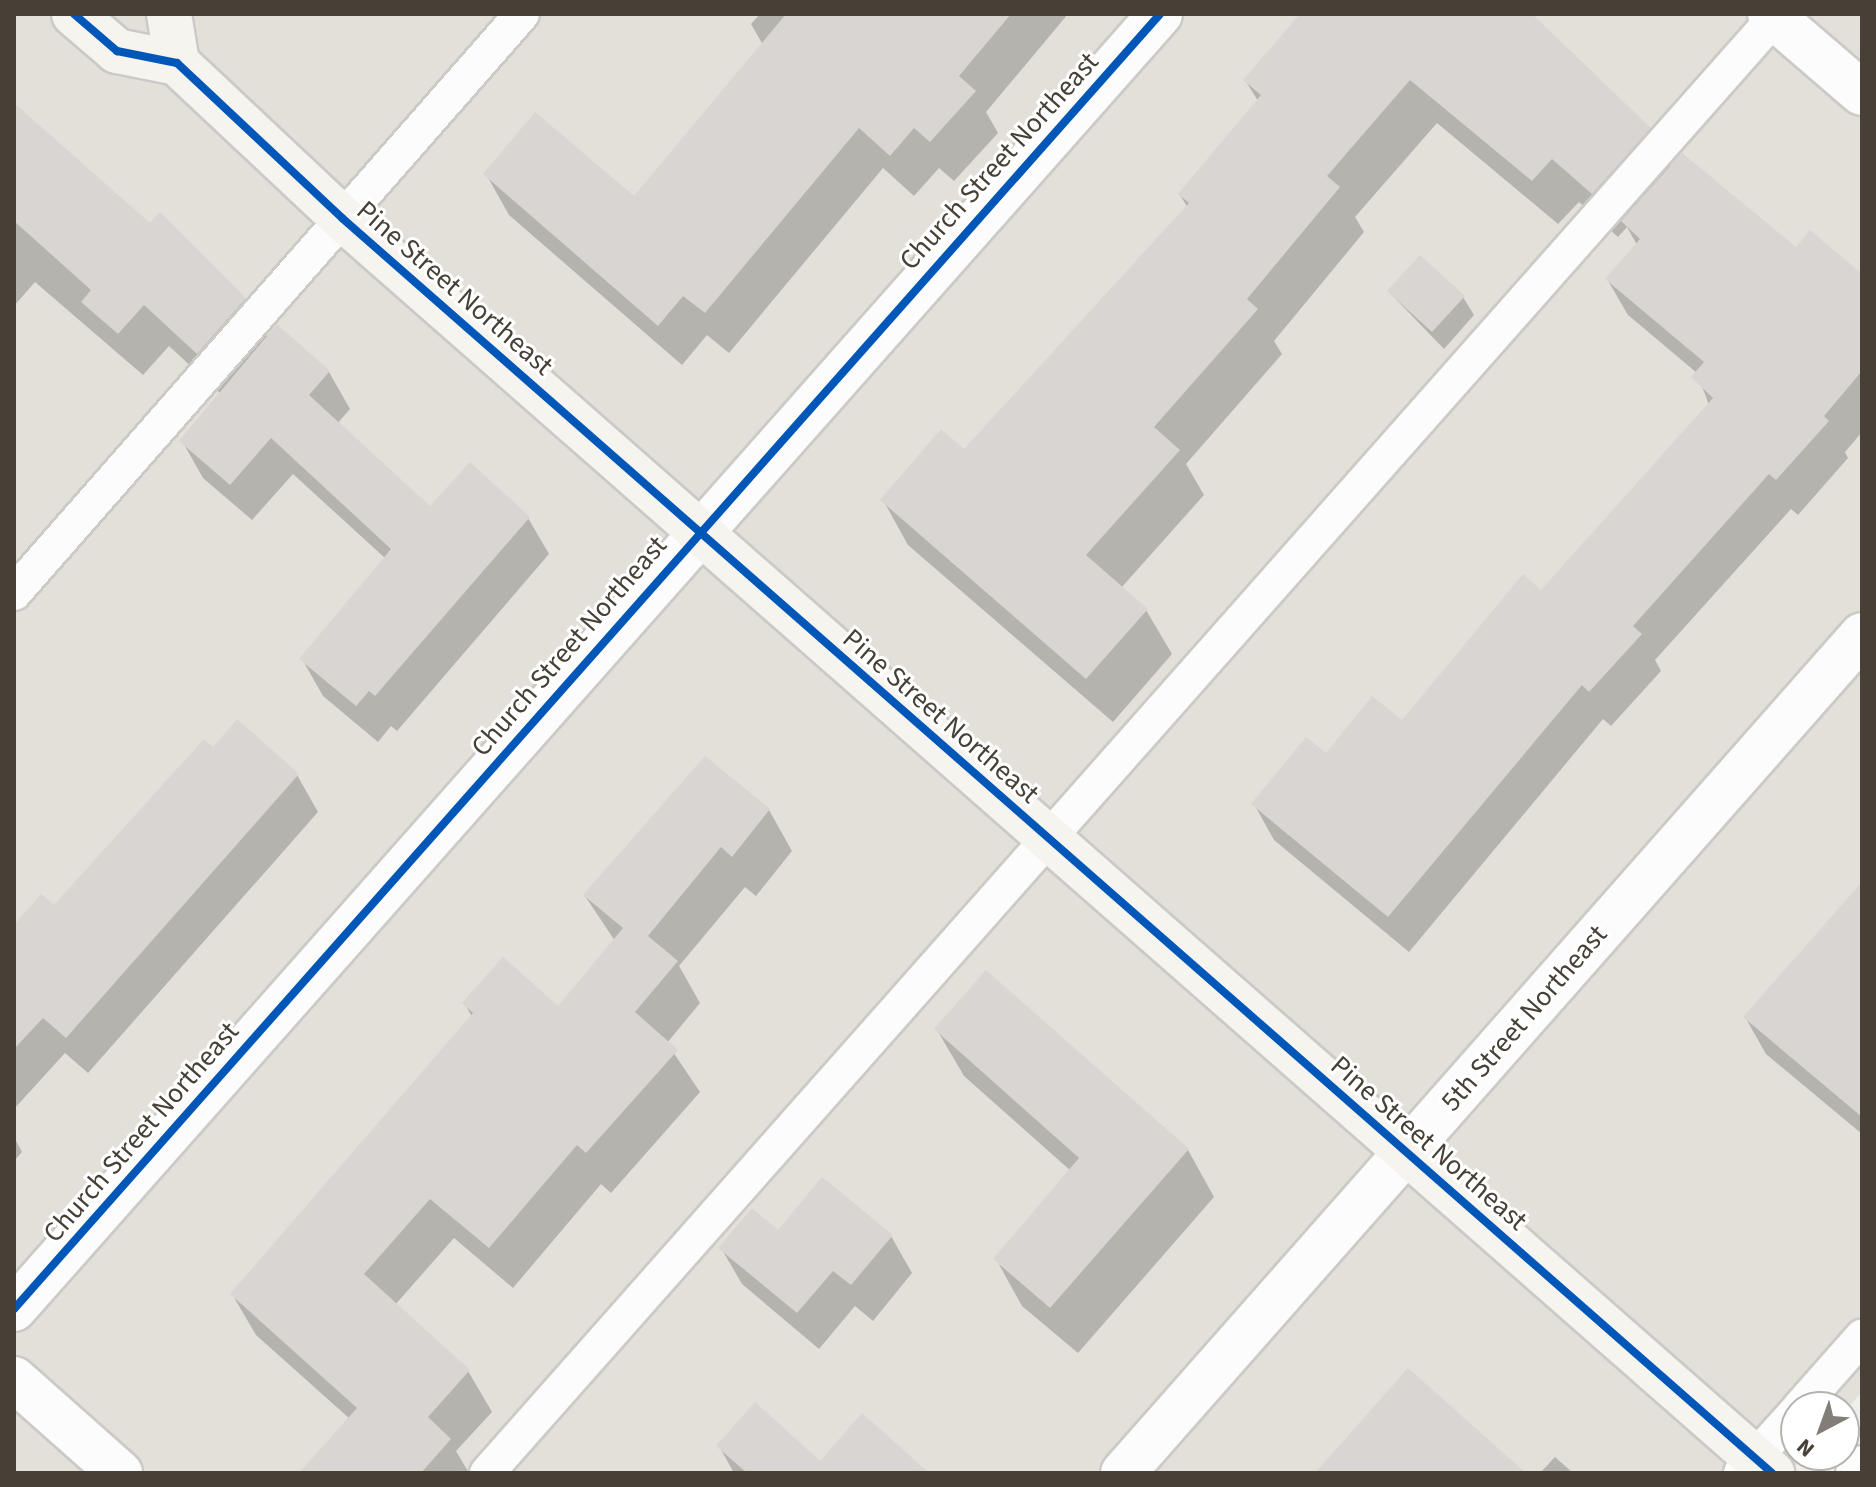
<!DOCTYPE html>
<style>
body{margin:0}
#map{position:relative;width:1876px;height:1487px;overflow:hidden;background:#f0eeeb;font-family:"Source Sans 3",sans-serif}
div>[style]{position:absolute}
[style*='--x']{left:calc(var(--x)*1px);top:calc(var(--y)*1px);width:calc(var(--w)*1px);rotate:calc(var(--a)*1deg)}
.residential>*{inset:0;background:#e3e0d9}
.shadow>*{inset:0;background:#0003}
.building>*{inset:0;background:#d8d5d2}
.roads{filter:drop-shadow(2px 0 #cccac7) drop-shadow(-2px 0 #cccac7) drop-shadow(0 2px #cccac7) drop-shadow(0 -2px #cccac7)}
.lane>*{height:34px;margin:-17px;padding:0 17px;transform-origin:17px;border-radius:17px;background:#fdfcfc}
.street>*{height:44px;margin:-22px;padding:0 22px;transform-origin:22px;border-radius:22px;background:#fdfcfc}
.secondary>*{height:44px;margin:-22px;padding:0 22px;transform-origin:22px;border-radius:22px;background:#f6f4ef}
.cycleway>*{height:8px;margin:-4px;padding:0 4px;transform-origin:4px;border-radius:4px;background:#0057b8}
span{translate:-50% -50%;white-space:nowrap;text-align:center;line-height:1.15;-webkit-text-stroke:6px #fff;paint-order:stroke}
.street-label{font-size:28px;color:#464037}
.frame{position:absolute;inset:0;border:16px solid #464037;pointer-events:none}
.north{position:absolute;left:1780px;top:1391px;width:80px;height:80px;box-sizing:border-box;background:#fff;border:2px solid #b5b3af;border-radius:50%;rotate:221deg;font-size:22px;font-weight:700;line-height:32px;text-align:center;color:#464037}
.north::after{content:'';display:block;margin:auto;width:28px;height:36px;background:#827d76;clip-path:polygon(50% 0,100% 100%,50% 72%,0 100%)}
</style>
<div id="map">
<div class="residential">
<i style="clip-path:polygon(14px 14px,1862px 14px,1862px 1392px,1844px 1412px,1796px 1407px,1796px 1455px,1806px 1455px,1789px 1473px,14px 1473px)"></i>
</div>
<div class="shadow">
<i style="clip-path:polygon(760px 14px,1068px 14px,986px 112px,998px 133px,954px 181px,939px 168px,914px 196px,883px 168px,729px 353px,707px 335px,682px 365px,509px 215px,486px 174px,634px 199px,763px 45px,751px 24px)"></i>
<i style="clip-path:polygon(1302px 14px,1521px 14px,1649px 129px,1672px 168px,1796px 250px,1862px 276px,1862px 432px,1845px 452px,1848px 458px,1798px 515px,1791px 509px,1655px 660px,1661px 671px,1611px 726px,1603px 719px,1409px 952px,1274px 840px,1254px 804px,1326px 756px,1402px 723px,1541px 593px,1709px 405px,1697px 373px,1628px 315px,1607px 279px,1637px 245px,1627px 227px,1618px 237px,1579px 202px,1558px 224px,1437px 123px,1355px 217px,1364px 232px,1274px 341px,1282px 354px,1186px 464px,1204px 495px,1121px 588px,1146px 610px,1172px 654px,1113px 722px,908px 545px,883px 500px,964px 452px,1188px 208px,1180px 195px,1258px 101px,1245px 80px)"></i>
<i style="clip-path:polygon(14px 119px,245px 299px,268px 338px,329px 372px,350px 409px,337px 424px,430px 509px,528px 518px,549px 554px,397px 731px,391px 726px,378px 742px,323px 696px,302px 659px,386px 559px,293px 474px,252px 520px,203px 478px,182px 441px,221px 394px,169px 346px,143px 375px,35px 282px,14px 306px)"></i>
<i style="clip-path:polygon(1389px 292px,1463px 297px,1474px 315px,1444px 349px)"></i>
<i style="clip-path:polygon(213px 750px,297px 775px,318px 812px,88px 1073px,65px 1053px,14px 1109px,14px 925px,54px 908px)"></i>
<i style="clip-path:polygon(769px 810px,792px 851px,756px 896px,745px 887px,679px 966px,700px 1003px,667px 1043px,700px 1092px,611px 1193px,601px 1184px,513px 1288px,454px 1238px,395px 1305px,468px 1371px,492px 1412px,456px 1451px,469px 1473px,312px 1473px,350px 1419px,256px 1335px,232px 1294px,472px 1017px,465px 1004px,558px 1009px,615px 941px,585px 896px)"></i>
<i style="clip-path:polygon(1862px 884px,1862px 1134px,1766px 1054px,1745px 1017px)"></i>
<i style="clip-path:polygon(937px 1030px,1188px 1150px,1214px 1197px,1078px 1353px,1022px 1306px,996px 1259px,1071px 1171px,964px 1076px)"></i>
<i style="clip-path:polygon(14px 1137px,22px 1152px,14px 1161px)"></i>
<i style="clip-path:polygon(891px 1236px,912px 1273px,873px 1321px,855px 1306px,819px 1349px,742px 1284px,721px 1248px)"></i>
<i style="clip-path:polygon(719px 1446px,820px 1464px,923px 1473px,734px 1473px)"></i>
<i style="clip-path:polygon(1555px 1457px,1573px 1473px,1540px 1473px)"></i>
</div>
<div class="building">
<i style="clip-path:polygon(786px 14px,1011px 14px,959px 76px,976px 91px,930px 142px,914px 128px,890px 156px,859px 128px,705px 313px,683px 296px,658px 326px,483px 174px,535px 112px,634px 196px)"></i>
<i style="clip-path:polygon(1300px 14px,1532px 14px,1651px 128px,1592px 194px,1552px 159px,1532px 181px,1410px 80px,1327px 176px,1340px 187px,1247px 299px,1258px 309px,1154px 427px,1180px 450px,1086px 555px,1148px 609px,1086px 679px,880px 500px,941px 429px,964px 449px,1189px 203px,1178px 194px,1261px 95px,1243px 80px)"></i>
<i style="clip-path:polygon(14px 103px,150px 223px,160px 212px,246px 298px,197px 354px,144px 305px,118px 334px,81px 302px,91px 290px,14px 221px)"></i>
<i style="clip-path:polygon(1682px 153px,1796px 247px,1810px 230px,1862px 274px,1862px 371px,1824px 416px,1829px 421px,1776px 480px,1769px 474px,1633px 626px,1642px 634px,1589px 692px,1582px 685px,1388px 917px,1251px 804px,1306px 737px,1326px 753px,1372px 696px,1402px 720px,1523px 574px,1541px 590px,1713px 398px,1691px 377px,1704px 362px,1605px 279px,1640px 239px,1621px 221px)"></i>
<i style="clip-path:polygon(1420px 255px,1465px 296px,1432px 332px,1387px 291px)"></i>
<i style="clip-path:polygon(277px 324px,330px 371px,309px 395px,430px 506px,470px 462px,530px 517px,375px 696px,369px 691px,356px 706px,299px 659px,391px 549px,271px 438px,230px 485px,179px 441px)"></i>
<i style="clip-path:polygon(237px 719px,299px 774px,66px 1038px,43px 1018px,14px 1049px,14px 925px,41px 894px,54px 905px,204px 739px,213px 747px)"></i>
<i style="clip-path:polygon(705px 756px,770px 809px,732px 857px,721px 847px,648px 936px,678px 961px,635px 1012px,678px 1050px,586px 1153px,577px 1145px,489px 1248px,430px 1199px,364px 1274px,470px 1370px,428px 1417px,451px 1439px,421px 1473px,299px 1473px,357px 1408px,230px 1294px,473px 1013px,462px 1003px,503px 957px,558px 1006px,623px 928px,583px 895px)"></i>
<i style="clip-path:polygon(1862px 882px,1862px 1117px,1743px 1017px)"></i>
<i style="clip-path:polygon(986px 970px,1189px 1149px,1050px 1308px,993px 1259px,1079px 1158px,934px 1029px)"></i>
<i style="clip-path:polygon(822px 1177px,893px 1235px,851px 1285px,833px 1271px,797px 1313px,718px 1248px,752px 1208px,778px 1230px)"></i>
<i style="clip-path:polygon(1408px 1368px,1526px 1473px,1315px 1473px)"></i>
<i style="clip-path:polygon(755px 1402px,820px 1461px,862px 1413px,929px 1473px,747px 1473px,716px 1446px)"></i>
</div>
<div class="roads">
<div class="lane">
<i style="--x:14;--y:593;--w:770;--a:-48.74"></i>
<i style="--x:1800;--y:1407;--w:94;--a:-48.5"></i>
<i style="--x:487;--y:1473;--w:1948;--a:-48.5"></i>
<i style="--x:1741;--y:1473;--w:82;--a:-48"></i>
<i style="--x:1853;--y:1473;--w:13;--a:-48"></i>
</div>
<div class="street">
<i style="--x:1770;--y:14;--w:121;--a:40.7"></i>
<i style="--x:14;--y:1309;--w:1729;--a:-48.49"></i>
<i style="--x:14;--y:1379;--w:142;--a:41.6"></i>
<i style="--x:1123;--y:1473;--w:1117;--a:-48.59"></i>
</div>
<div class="secondary">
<i style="--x:74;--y:14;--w:57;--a:40.7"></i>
<i style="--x:117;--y:51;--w:61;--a:11.3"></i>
<i style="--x:177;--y:63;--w:226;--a:43.2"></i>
<i style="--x:342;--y:218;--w:1903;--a:41.27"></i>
<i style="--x:169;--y:14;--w:50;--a:80.7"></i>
</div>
</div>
<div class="cycleway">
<i style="--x:74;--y:14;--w:57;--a:40.7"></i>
<i style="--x:117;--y:51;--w:61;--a:11.3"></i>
<i style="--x:177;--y:63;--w:226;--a:43.2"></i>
<i style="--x:342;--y:218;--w:1903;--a:41.27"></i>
<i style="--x:14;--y:1309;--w:1729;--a:-48.49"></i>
</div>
<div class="street-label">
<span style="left:999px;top:161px;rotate:-48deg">Church Street Northeast</span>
<span style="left:455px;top:288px;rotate:41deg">Pine Street Northeast</span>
<span style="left:569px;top:646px;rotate:-49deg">Church Street Northeast</span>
<span style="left:941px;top:716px;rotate:41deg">Pine Street Northeast</span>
<span style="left:1524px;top:1018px;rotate:-49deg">5th Street Northeast</span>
<span style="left:141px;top:1132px;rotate:-49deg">Church Street Northeast</span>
<span style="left:1429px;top:1143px;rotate:41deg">Pine Street Northeast</span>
</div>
<div class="frame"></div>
<div class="north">N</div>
</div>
